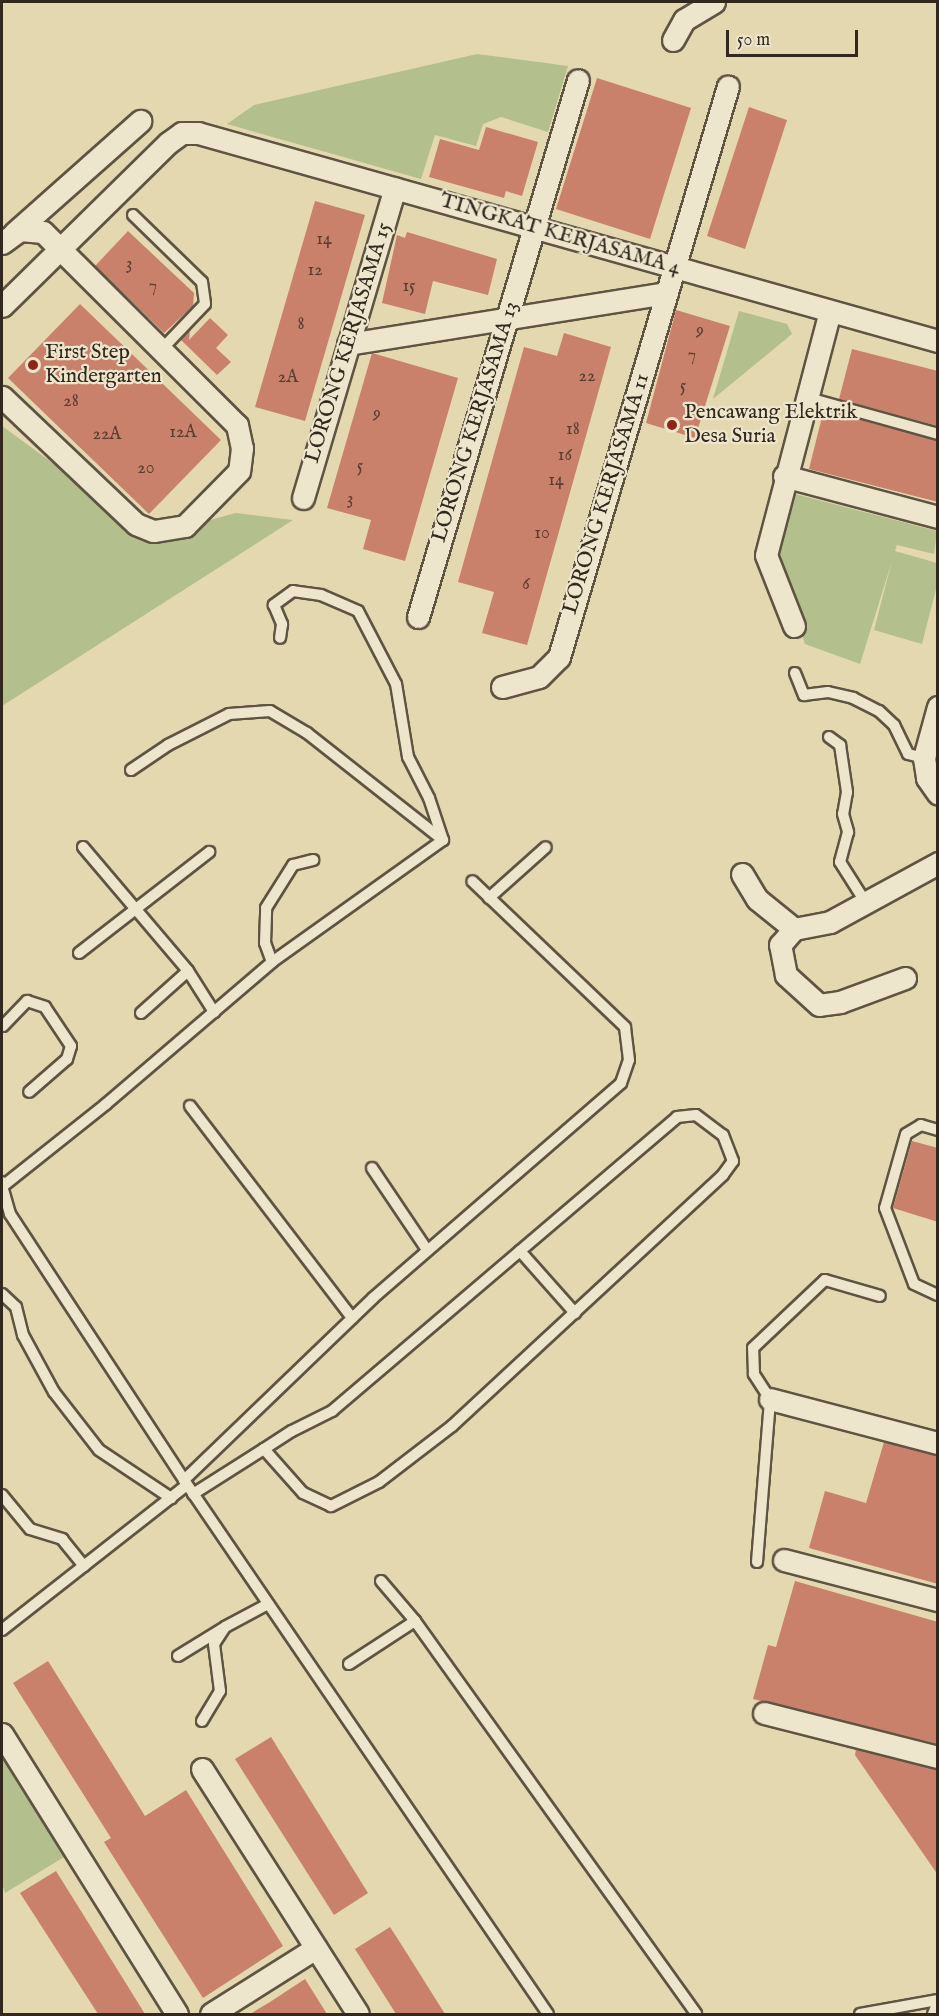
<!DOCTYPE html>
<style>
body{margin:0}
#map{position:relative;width:939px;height:2016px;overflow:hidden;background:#e3d8b0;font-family:"IM FELL English",serif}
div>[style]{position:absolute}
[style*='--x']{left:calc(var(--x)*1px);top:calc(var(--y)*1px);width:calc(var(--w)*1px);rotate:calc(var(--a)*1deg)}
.green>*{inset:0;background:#b3bf8c}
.building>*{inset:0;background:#ca816b}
.roads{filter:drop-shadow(2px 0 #5f5442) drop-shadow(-2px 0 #5f5442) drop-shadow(0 2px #5f5442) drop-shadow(0 -2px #5f5442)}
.service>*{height:10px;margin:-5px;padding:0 5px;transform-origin:5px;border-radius:5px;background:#ede6cc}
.minor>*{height:21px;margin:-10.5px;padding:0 10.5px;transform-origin:10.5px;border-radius:10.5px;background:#ede6cc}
.dots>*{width:16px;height:16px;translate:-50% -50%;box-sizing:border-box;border:3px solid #ede6cc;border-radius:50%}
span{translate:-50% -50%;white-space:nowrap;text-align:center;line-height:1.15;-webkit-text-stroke:4.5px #ede6cc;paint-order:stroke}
.number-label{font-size:18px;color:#593e31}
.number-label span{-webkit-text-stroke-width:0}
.street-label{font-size:21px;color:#33281e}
.poi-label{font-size:21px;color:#33281e}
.left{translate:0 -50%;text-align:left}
.frame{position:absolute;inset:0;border:3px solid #33281e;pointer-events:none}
.scale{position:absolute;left:726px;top:30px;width:132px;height:27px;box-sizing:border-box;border:3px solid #33281e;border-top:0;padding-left:8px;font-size:18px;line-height:21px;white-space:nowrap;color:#33281e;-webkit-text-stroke:4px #ede6cc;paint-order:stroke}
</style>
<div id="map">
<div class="green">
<i style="clip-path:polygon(477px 54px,568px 66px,548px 132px,501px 117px,483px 124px,476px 146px,435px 135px,421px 179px,227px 124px,254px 105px)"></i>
<i style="clip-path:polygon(739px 311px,787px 324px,792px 334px,713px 399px)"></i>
<i style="clip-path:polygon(2px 426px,136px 524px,169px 531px,236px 513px,293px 520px,2px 706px)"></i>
<i style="clip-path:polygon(791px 493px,937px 531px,934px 554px,897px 545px,895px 551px,937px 563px,937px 585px,922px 644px,874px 630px,892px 561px,860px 664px,805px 644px,774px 552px)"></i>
<i style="clip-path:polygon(2px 1758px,64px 1857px,5px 1893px,2px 1883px)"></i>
</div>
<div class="building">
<i style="clip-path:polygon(597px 78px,691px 108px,650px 239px,556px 209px)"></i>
<i style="clip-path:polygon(749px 107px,787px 120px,745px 249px,707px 236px)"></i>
<i style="clip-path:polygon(486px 127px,538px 142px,522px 196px,506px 191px,504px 198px,429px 177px,440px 139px,479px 150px)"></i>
<i style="clip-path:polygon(315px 201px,365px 215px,305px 421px,255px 407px)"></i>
<i style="clip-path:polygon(128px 231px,194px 293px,193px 306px,164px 333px,95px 266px)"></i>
<i style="clip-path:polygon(407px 232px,497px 259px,488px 295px,433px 281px,425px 314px,382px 303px,397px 235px,405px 238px)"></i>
<i style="clip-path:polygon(80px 304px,221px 440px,149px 514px,8px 378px)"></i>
<i style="clip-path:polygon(676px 310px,730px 326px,695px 438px,646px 423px)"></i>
<i style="clip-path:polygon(210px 318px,228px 335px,216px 348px,231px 362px,217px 375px,181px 340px,190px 330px,189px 340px)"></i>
<i style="clip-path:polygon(564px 333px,611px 347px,527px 645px,482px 633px,494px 592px,458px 582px,524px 347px,557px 356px)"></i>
<i style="clip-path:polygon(852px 349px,938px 371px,938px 426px,839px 399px)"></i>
<i style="clip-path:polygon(372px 353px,458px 378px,405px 561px,363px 549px,371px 520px,327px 508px)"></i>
<i style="clip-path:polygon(835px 413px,938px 441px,938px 502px,809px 469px,822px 417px,834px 420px)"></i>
<i style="clip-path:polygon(912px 1141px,938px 1148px,938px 1222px,893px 1208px)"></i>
<i style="clip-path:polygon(884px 1442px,938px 1455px,938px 1584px,809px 1548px,825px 1491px,866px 1503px)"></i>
<i style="clip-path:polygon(795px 1581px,938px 1622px,938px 1744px,753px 1699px,768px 1645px,776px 1647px)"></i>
<i style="clip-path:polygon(48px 1661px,145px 1816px,186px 1790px,283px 1946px,203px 1998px,104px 1842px,111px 1838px,13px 1683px)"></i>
<i style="clip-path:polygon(271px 1737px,368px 1893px,334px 1915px,235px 1759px)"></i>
<i style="clip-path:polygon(856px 1749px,938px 1769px,938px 1875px,855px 1755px)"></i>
<i style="clip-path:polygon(56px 1871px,81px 1911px,145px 2014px,98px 2014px,20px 1893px)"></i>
<i style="clip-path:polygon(390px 1927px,401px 1944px,445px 2014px,396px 2014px,355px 1949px)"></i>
<i style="clip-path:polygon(305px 1979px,327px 2014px,250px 2014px,270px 2002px)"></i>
</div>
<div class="roads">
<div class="service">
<i style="--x:133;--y:215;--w:96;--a:44.2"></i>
<i style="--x:202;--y:282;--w:22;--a:82"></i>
<i style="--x:205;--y:304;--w:64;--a:133.7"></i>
<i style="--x:805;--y:397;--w:138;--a:15.5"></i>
<i style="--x:795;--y:673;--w:24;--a:68"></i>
<i style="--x:804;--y:695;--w:24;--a:-7"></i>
<i style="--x:828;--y:692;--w:26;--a:13"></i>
<i style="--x:853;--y:698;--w:29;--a:27"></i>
<i style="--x:879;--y:711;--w:21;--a:43"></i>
<i style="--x:894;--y:725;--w:32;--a:64"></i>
<i style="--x:908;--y:754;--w:16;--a:14"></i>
<i style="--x:829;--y:737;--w:14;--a:36"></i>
<i style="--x:840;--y:745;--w:48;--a:81.5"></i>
<i style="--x:847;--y:792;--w:22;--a:100"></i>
<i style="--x:843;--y:814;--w:19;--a:74"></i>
<i style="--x:848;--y:832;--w:31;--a:105"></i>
<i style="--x:840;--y:862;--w:45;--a:57.7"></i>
<i style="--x:131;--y:770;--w:45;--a:-34"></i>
<i style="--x:168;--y:745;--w:68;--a:-26.9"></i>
<i style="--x:229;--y:714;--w:41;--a:-4.2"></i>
<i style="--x:270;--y:711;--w:43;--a:30.7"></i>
<i style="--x:307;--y:733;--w:173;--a:38.2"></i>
<i style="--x:83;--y:847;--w:162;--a:49.7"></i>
<i style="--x:188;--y:971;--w:49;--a:57.6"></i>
<i style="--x:489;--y:898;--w:76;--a:-41.8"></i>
<i style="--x:79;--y:953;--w:165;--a:-37.8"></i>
<i style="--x:272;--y:962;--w:20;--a:-110"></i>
<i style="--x:265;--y:943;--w:35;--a:-88"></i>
<i style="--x:266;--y:908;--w:51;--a:-57.9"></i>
<i style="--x:293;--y:865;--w:21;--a:-14"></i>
<i style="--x:141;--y:1013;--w:63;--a:-41.8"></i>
<i style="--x:3;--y:1026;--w:35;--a:-46"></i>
<i style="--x:27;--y:1001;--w:19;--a:18"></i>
<i style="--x:45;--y:1007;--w:47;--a:56.3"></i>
<i style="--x:71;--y:1046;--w:14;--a:107"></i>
<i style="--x:67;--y:1059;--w:50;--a:139"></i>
<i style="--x:190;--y:1106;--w:267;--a:52.6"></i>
<i style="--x:938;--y:1130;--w:18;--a:-164"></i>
<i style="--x:921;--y:1125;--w:17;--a:149"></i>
<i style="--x:906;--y:1134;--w:77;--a:105.8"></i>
<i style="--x:885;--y:1208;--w:81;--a:69.1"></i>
<i style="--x:914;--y:1284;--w:26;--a:25"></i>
<i style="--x:372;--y:1168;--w:99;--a:56.1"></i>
<i style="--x:2;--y:1182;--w:4;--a:76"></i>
<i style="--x:3;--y:1186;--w:132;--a:-38.5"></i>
<i style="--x:106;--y:1104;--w:218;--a:-40.5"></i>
<i style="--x:272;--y:962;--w:210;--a:-35.5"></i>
<i style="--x:443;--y:840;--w:44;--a:-108.4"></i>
<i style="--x:429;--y:798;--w:46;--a:-117.1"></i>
<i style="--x:408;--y:757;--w:74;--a:-99.3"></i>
<i style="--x:396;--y:684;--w:82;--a:-117.5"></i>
<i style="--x:358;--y:611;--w:40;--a:-156.6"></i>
<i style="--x:321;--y:595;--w:28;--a:-172"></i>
<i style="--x:293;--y:591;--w:24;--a:144"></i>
<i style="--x:274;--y:605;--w:21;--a:67"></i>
<i style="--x:282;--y:624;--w:14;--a:98"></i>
<i style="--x:2;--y:1186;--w:29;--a:74"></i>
<i style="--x:10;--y:1214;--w:318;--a:56.8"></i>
<i style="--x:184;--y:1480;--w:646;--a:55.72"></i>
<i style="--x:520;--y:1251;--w:83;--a:48.4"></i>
<i style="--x:2;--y:1294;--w:19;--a:43"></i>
<i style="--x:16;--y:1307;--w:29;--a:76"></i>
<i style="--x:23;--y:1335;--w:65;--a:61.5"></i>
<i style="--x:54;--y:1392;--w:73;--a:52.2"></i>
<i style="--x:99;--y:1450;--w:87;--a:33.7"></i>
<i style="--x:184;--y:1480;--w:262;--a:-43.9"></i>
<i style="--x:373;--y:1298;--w:328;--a:-40.9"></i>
<i style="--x:621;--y:1083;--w:24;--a:-71"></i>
<i style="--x:629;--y:1060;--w:33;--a:-97"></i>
<i style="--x:625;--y:1027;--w:211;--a:-136.3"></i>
<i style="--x:193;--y:1494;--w:84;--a:-32.4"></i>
<i style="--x:264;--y:1449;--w:33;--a:-33"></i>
<i style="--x:292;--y:1431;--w:45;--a:-26.6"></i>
<i style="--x:332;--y:1411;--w:453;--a:-40.4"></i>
<i style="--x:677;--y:1117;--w:19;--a:-6"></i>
<i style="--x:696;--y:1115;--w:34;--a:37"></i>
<i style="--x:723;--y:1135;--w:28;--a:69"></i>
<i style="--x:733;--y:1161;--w:17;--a:126"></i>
<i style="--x:723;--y:1175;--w:369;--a:137.2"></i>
<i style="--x:452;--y:1426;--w:92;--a:142.5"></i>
<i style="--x:379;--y:1482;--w:54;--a:153.4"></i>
<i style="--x:331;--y:1506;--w:31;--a:-155"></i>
<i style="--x:303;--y:1493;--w:59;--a:-131.6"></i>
<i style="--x:2;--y:1495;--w:44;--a:50.5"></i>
<i style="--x:30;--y:1529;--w:34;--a:17"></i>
<i style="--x:62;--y:1539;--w:35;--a:51"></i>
<i style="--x:757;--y:1562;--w:164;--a:-85.4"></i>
<i style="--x:770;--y:1399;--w:30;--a:-123"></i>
<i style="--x:754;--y:1374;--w:26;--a:-92"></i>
<i style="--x:753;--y:1348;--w:99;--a:-43.4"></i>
<i style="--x:825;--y:1280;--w:57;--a:16.2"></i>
<i style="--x:381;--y:1581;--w:52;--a:49.6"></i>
<i style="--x:415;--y:1621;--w:483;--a:54.4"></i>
<i style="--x:2;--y:1630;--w:235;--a:-38.1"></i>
<i style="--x:178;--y:1656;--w:52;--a:-31.5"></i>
<i style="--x:349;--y:1664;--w:79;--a:-33.1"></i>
<i style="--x:202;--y:1721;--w:35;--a:-59"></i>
<i style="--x:220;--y:1691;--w:47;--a:-97.3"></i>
<i style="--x:214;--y:1644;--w:20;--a:-57"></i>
<i style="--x:225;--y:1627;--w:49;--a:-28.1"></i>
<i style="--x:860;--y:2014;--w:78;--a:-10.3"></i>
<i style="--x:933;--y:2014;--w:14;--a:-69"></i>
</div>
<div class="minor">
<i style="--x:673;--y:40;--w:23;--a:-61"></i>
<i style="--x:684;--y:20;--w:35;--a:-31"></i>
<i style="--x:14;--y:233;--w:169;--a:-41.6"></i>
<i style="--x:2;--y:243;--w:22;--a:-36"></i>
<i style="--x:20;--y:230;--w:23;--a:5"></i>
<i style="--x:43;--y:232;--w:274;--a:44.9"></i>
<i style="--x:237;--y:425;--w:24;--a:78"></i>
<i style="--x:242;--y:448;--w:23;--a:97"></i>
<i style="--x:239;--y:471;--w:77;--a:134.5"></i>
<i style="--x:185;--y:526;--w:32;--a:171"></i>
<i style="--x:153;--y:531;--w:18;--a:-158"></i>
<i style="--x:136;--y:524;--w:185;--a:-136.5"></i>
<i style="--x:2;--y:306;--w:233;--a:-44.5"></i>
<i style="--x:168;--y:143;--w:17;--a:-36"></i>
<i style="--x:182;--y:133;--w:16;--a:0"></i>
<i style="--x:198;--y:133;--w:769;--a:15.7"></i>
<i style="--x:348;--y:344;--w:323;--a:-9.1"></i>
<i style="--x:784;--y:476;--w:159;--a:14.9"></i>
<i style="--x:303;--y:498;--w:323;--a:-73.5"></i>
<i style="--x:418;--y:617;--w:560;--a:-73.41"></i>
<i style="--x:794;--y:626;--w:76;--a:-111.5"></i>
<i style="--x:766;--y:555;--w:252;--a:-75.3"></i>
<i style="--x:502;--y:687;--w:38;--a:-15"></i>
<i style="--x:539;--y:677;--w:28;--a:-45"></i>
<i style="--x:559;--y:657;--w:595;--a:-73.51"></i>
<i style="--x:938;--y:707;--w:53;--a:105.4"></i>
<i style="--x:924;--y:758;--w:20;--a:81"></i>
<i style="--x:927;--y:778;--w:19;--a:55"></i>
<i style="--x:742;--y:874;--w:29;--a:59"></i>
<i style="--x:757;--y:899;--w:48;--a:39"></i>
<i style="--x:905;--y:978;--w:69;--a:159.7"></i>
<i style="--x:840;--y:1002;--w:21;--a:172"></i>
<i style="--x:819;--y:1005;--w:45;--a:-137.7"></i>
<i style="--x:786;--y:975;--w:31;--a:-101"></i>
<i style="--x:780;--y:945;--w:21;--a:-49"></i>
<i style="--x:794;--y:929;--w:37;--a:-11"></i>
<i style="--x:830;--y:922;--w:123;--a:-28.6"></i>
<i style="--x:770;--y:1399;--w:174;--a:14.7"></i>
<i style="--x:784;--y:1560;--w:159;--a:14.6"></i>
<i style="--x:764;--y:1713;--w:179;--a:14.2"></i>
<i style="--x:2;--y:1734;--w:330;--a:58"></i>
<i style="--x:202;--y:1769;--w:290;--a:57.5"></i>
<i style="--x:211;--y:2014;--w:124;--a:-32.2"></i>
</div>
</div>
<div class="dots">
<i style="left:33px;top:365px;background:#8f2418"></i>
<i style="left:672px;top:425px;background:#8f2418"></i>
</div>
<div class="number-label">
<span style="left:324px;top:240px">14</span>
<span style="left:129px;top:265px">3</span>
<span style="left:315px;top:271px">12</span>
<span style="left:153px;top:287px">7</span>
<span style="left:409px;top:287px">15</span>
<span style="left:301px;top:325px">8</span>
<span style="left:700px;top:331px">9</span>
<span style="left:692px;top:356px">7</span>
<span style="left:587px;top:377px">22</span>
<span style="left:288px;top:378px">2A</span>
<span style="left:683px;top:387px">5</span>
<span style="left:71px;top:402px">28</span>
<span style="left:377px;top:414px">9</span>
<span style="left:573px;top:430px">18</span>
<span style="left:183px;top:433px">12A</span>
<span style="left:107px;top:435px">22A</span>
<span style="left:565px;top:456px">16</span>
<span style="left:360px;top:467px">5</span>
<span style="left:146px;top:469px">20</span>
<span style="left:556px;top:481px">14</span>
<span style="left:350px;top:500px">3</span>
<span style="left:542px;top:534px">10</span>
<span style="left:526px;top:585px">6</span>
</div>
<div class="street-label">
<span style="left:560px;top:235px;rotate:16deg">TINGKAT KERJASAMA 4</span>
<span style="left:349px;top:343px;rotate:-73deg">LORONG KERJASAMA 15</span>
<span style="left:476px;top:422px;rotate:-73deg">LORONG KERJASAMA 13</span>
<span style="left:607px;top:494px;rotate:-73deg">LORONG KERJASAMA 11</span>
</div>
<div class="poi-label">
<span class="left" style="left:45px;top:365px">First Step<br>Kindergarten</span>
<span class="left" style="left:684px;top:425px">Pencawang Elektrik<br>Desa Suria</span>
</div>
<div class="frame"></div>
<div class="scale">50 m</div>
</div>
